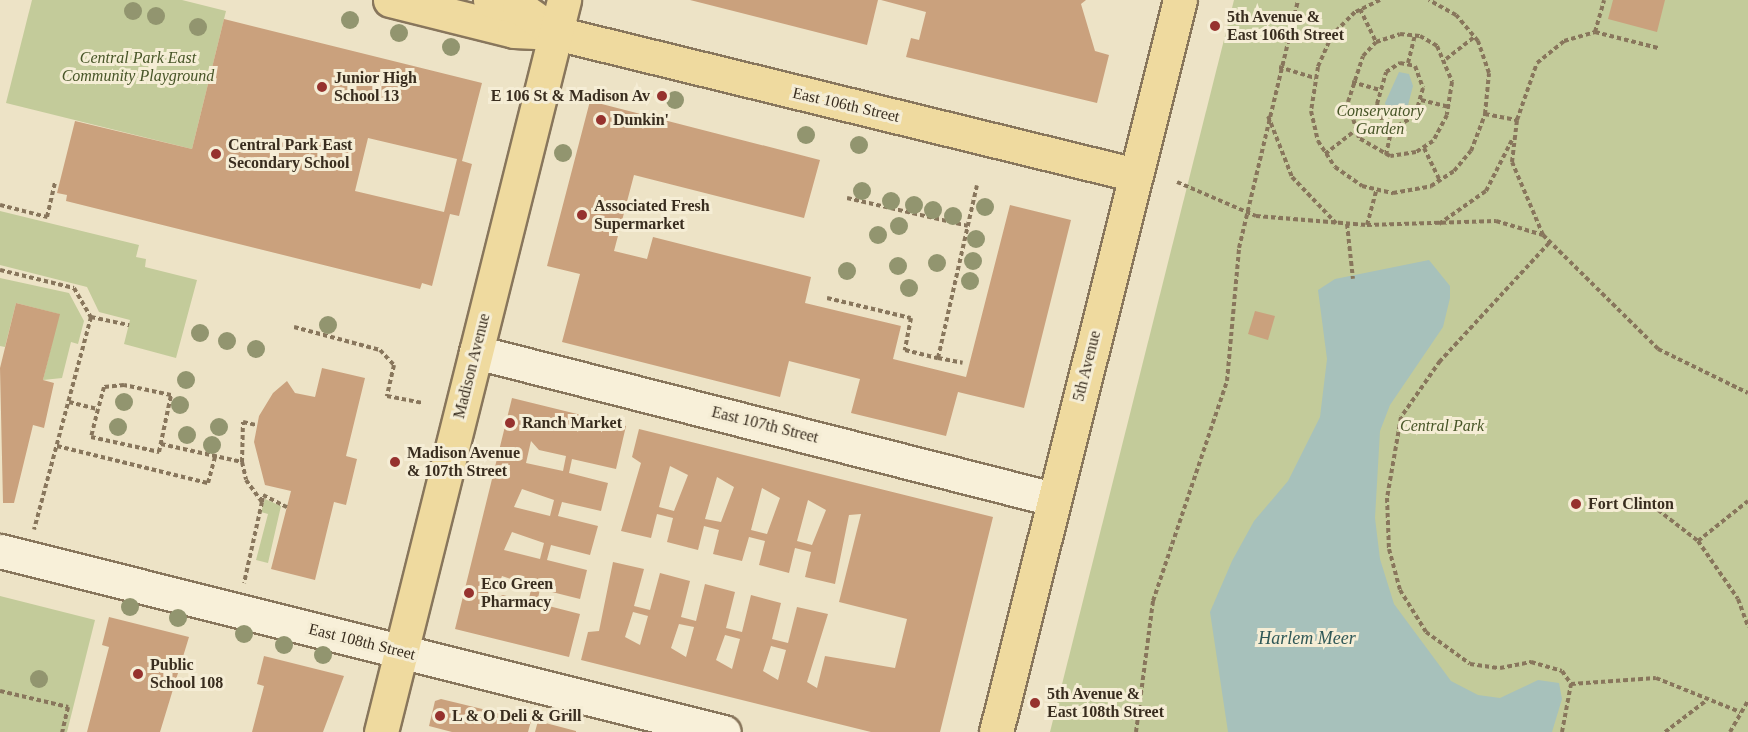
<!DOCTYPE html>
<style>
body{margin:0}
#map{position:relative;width:1748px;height:732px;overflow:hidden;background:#ede3c6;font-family:Georgia,serif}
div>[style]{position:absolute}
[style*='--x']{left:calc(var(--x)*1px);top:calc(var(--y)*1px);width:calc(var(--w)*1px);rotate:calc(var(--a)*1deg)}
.green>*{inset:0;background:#c3cb9a}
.water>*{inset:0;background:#a7c1bb}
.building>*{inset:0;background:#caa17d}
.path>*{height:4px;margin-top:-2px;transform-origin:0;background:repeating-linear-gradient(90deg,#88765c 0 4.5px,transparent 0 7.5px)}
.roads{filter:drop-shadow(2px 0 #88765c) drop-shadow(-2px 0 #88765c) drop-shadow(0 2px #88765c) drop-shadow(0 -2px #88765c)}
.minor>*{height:33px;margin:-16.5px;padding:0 16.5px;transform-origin:16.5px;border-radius:16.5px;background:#f8f0d9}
.major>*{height:33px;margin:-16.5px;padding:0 16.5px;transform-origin:16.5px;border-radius:16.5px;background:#efda9f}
.trees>*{width:18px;height:18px;margin:-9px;border-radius:50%;background:#92956f}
.dots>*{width:16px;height:16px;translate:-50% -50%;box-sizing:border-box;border:3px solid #f5edd5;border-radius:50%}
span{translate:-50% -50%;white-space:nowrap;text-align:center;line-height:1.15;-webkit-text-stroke:6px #f5edd5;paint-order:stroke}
.poi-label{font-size:16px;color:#392d1f;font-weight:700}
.left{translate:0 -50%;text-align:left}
.right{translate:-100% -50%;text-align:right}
.park-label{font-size:16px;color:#475527;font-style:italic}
.street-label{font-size:16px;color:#392d1f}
.water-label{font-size:18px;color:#2f5857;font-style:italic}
</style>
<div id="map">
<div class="green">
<i style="clip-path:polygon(32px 0,182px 0,226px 11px,192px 149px,6px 103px)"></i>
<i style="clip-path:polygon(1234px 0,1748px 0,1748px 732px,1050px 732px)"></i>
<i style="clip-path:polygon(0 211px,139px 245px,136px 257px,146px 259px,145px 267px,197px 280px,176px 358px,124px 344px,130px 320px,99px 312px,87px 287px,0 265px)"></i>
<i style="clip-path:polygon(0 278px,69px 293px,84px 321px,78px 344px,71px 342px,62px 378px,43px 380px,59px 314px,16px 303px,5px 347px,0 346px)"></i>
<i style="clip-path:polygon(265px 499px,281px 506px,268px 563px,256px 560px,268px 514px,261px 512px)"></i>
<i style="clip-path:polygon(0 596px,95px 620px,67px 732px,0 732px)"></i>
</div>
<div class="water">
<i style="clip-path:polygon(1399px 72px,1409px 74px,1413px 86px,1407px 109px,1397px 117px,1388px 113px,1385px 103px)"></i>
<i style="clip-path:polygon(1429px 260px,1450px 286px,1450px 298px,1443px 327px,1390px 405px,1380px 431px,1375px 518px,1380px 559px,1394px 604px,1451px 681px,1478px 695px,1500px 698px,1538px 680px,1559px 683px,1562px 699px,1552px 732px,1228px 732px,1210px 612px,1232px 561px,1254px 521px,1288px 481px,1320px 417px,1327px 359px,1318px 290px,1335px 279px)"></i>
</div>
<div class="building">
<i style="clip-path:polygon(690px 0,878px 0,867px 45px)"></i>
<i style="clip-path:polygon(881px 0,1086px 0,1081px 4px,1095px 51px,1109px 55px,1097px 103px,906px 57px,911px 38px,919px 40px,926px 12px)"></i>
<i style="clip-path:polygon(1613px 0,1665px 0,1657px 32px,1608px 19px)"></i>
<i style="clip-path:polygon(evenodd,224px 19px,482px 83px,462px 161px,472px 164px,459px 216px,450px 214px,432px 286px,422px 283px,420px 289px,66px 201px,67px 195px,57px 193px,75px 121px,192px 149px,224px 19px,368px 138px,457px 159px,444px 212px,355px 191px,368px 138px)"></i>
<i style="clip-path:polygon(590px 101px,820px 160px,804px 218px,634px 175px,614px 251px,647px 259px,653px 237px,811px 277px,805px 303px,901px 326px,893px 359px,966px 377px,1010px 205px,1071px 220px,1024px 408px,958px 392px,946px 436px,851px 413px,860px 379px,789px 361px,780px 397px,562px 342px,580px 274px,547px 266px)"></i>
<i style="clip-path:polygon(16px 303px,60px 314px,43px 380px,54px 383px,44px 428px,33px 425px,14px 503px,3px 503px,0 368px)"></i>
<i style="clip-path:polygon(1255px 311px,1275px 316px,1268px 340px,1248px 334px)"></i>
<i style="clip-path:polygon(322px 368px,365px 378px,346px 456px,357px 459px,346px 505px,334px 502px,315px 580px,271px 569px,291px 491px,265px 485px,254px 442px,259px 416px,273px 393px,287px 381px,295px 393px,315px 397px)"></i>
<i style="clip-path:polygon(evenodd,512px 398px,626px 426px,616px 469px,572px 459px,569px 473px,608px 483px,601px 511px,562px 502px,558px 516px,598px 526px,590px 555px,551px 545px,547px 560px,587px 570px,580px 599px,540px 589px,537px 603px,580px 614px,569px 657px,455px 629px,512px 398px,531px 441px,539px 450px,566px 456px,563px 471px,526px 463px,531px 441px,512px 398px,522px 489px,554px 500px,550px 516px,514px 507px,522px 489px,512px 398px,512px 532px,544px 543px,540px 559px,504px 550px,512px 532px,512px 398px,502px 576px,532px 586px,528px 602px,503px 595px,493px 599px,502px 576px)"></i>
<i style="clip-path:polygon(evenodd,639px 429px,993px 517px,940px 732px,871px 732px,581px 660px,588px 632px,599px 631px,613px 562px,644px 569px,634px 606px,650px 610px,660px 573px,690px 581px,681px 617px,696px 621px,705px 584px,735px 592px,726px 628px,742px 632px,751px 595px,781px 603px,772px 639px,788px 643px,797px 607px,828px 614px,807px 682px,817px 688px,825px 656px,895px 668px,907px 619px,839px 602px,861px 514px,849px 515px,835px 584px,805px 577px,811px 552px,795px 548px,789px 573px,759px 565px,765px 541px,749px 537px,742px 561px,713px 554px,719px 530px,704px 526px,698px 550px,667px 542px,673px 518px,657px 514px,651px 538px,621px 531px,641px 463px,632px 457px,639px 429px,670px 466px,688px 475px,674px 511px,659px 507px,670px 466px,639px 429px,717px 477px,734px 487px,721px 522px,705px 519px,717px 477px,639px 429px,762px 488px,780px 498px,767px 534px,751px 530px,762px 488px,639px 429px,808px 500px,826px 510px,812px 545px,797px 541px,808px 500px,639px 429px,633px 612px,648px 616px,640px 645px,625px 637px,633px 612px,639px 429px,679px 624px,694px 627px,686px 657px,671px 648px,679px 624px,639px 429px,725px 635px,740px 639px,732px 669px,716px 660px,725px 635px,639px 429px,771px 646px,786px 650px,778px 680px,763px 671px,771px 646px)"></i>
<i style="clip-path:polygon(109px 617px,189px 637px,160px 732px,87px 732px,109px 647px,102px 645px)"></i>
<i style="clip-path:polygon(264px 656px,344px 676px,323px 732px,252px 732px,264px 686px,257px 684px)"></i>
<i style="clip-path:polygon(441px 699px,531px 721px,528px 732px,452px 732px,429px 726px,435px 701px)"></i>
<i style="clip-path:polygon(538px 721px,576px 731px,576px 732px,535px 732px)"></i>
</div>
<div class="path">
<i style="--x:1380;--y:0;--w:28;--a:154"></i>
<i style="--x:1355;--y:12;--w:33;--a:135"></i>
<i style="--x:1332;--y:35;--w:35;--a:114"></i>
<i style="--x:1318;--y:67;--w:45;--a:99"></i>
<i style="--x:1311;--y:111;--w:31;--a:77"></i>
<i style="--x:1318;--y:141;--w:31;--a:57"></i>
<i style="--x:1335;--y:167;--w:33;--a:35"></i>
<i style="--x:1362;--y:186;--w:32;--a:13"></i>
<i style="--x:1393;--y:193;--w:39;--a:-10"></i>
<i style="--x:1431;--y:186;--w:27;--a:-33"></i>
<i style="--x:1454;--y:171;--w:26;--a:-50"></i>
<i style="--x:1471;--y:151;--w:40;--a:-69"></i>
<i style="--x:1485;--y:114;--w:41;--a:-84.4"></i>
<i style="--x:1489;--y:73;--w:34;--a:-109"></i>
<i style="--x:1478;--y:41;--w:34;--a:-130"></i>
<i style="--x:1456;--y:15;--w:31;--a:-151"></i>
<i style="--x:1360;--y:9;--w:37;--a:64"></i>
<i style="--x:1595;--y:32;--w:33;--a:-74"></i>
<i style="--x:1400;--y:34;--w:20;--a:6"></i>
<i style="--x:1420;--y:36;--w:20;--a:30"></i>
<i style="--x:1437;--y:46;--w:39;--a:67"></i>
<i style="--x:1452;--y:82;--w:33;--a:99"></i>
<i style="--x:1447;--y:115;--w:30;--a:118"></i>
<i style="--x:1433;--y:141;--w:20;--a:147"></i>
<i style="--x:1416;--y:152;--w:26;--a:171"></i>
<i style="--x:1390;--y:156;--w:36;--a:-150"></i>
<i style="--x:1359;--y:138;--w:38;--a:-107"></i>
<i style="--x:1348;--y:102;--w:48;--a:-71.9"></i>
<i style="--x:1363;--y:56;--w:19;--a:-47"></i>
<i style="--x:1376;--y:42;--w:25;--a:-18"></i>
<i style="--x:1446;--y:59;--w:37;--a:-38"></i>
<i style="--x:1400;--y:63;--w:15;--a:11"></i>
<i style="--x:1415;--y:66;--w:23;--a:70"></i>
<i style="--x:1423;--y:88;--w:29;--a:106"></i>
<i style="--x:1415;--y:116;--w:23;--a:151"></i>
<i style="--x:1395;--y:127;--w:15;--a:-152"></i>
<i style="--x:1382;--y:120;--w:17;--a:-107"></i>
<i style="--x:1377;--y:104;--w:33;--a:-74"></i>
<i style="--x:1386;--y:72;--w:17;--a:-33"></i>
<i style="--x:1408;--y:63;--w:29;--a:-76"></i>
<i style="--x:1279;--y:67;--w:38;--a:17"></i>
<i style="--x:1352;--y:82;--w:29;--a:16"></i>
<i style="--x:1421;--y:100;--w:29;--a:14"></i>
<i style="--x:1485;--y:114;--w:33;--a:11"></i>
<i style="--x:1268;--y:116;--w:66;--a:68.5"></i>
<i style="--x:1292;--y:177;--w:64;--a:46.3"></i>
<i style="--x:1424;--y:148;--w:37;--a:64"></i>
<i style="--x:1325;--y:154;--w:37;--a:-38"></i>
<i style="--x:1386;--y:155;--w:29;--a:-78"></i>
<i style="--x:1177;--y:182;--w:86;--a:23.3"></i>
<i style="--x:1256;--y:216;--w:111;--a:4.6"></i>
<i style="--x:1367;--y:225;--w:129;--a:-1.8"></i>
<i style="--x:1496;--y:221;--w:49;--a:16.6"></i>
<i style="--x:1543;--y:235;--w:79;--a:-113"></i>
<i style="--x:1512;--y:162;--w:42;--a:-83.2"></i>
<i style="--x:1517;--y:120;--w:60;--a:-70.7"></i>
<i style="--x:1537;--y:63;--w:35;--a:-39"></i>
<i style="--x:1564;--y:41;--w:32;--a:-16"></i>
<i style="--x:1595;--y:32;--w:65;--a:14.3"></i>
<i style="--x:847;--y:198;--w:124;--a:13"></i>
<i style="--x:0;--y:205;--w:49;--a:14.3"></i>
<i style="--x:47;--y:217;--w:37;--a:-77"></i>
<i style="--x:1347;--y:224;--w:55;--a:83.8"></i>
<i style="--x:1439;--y:224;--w:57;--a:-35.1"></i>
<i style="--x:1486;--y:191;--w:57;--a:-63"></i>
<i style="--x:1367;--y:225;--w:35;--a:-75"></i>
<i style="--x:1543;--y:235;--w:162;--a:44.7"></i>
<i style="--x:1658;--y:349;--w:100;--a:26.1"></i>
<i style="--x:1549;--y:243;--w:161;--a:132.7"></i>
<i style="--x:1440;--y:361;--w:68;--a:124.9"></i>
<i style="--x:1401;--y:417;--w:82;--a:99.8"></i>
<i style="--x:1387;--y:498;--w:51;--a:87.8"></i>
<i style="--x:1389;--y:549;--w:42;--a:75"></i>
<i style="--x:1400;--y:590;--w:49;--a:58.2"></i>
<i style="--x:1426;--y:632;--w:54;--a:36"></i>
<i style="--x:1470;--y:664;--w:30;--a:8"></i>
<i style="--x:1500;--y:668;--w:32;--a:-11"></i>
<i style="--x:1531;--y:662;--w:32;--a:16"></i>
<i style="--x:1562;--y:671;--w:16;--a:55"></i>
<i style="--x:1571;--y:684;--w:85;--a:-4"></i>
<i style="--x:1656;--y:678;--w:91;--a:22"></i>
<i style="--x:0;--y:270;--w:76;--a:13.7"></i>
<i style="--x:74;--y:288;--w:34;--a:60"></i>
<i style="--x:91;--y:317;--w:220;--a:105"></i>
<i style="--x:827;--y:298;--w:86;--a:13.4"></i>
<i style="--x:911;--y:318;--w:33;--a:101"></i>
<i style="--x:905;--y:350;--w:34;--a:14"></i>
<i style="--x:938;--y:358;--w:177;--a:-77.3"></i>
<i style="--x:91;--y:317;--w:39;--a:12"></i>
<i style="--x:294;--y:327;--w:89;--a:15"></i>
<i style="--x:380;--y:350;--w:21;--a:47"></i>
<i style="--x:394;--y:365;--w:32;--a:103"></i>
<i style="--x:387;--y:396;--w:36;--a:11"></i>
<i style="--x:938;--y:358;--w:25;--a:11"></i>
<i style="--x:69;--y:402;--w:30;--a:14"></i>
<i style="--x:98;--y:409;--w:29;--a:104"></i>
<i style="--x:91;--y:437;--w:70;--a:12.4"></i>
<i style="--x:159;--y:452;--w:58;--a:-78.1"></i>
<i style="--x:171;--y:395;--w:48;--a:-168"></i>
<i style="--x:124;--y:385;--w:20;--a:174"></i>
<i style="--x:104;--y:387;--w:23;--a:105"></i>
<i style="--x:161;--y:444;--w:83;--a:12.5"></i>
<i style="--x:242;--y:462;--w:18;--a:77"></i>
<i style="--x:246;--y:480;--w:27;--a:54"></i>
<i style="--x:262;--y:502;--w:83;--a:102.5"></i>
<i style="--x:57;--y:446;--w:155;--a:13.8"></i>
<i style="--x:208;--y:483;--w:28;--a:-75"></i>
<i style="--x:242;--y:462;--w:40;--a:-88.6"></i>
<i style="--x:243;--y:422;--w:13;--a:13"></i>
<i style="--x:1608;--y:501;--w:51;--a:10.2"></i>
<i style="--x:1658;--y:510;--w:51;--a:37.8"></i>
<i style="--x:1698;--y:541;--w:64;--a:-38.7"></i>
<i style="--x:262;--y:502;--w:7;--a:-82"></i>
<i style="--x:263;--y:495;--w:27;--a:27"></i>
<i style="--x:1698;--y:541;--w:70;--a:55.4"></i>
<i style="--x:1738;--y:599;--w:30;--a:70"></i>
<i style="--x:0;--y:691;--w:70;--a:13.2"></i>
<i style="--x:68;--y:707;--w:26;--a:103"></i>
<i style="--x:1136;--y:732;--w:132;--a:-82.6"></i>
<i style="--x:1153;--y:601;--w:232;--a:-71.4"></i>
<i style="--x:1227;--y:381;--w:134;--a:-84.8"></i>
<i style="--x:1239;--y:248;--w:255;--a:-76.6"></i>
<i style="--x:1562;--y:732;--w:49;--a:-79.4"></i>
<i style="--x:1665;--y:732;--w:53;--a:-37.3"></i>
<i style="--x:1730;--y:732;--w:36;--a:-60"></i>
</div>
<div class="roads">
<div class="minor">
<i style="--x:476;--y:352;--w:595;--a:14.29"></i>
<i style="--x:0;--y:551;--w:746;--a:14.04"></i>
</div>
<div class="major">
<i style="--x:390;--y:0;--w:128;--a:14"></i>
<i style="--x:514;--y:31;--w:42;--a:2.7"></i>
<i style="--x:556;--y:33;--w:597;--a:13.76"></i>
<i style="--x:490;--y:0;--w:30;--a:14"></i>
<i style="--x:519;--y:7;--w:45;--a:35.1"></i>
<i style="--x:381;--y:732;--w:755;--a:-75.96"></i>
<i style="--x:996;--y:732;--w:755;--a:-75.89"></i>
</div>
</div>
<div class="trees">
<i style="left:133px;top:11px"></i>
<i style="left:156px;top:16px"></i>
<i style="left:350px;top:20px"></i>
<i style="left:198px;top:27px"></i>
<i style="left:399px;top:33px"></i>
<i style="left:451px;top:47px"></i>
<i style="left:675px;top:100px"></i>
<i style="left:806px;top:135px"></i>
<i style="left:859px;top:145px"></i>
<i style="left:563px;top:153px"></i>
<i style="left:862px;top:191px"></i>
<i style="left:891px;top:201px"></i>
<i style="left:914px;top:205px"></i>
<i style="left:985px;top:207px"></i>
<i style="left:933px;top:210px"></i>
<i style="left:953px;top:216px"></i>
<i style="left:899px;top:226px"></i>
<i style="left:878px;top:235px"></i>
<i style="left:976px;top:239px"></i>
<i style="left:973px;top:261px"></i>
<i style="left:937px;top:263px"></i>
<i style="left:898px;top:266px"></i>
<i style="left:847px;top:271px"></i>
<i style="left:970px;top:281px"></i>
<i style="left:909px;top:288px"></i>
<i style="left:328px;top:325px"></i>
<i style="left:200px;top:333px"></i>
<i style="left:227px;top:341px"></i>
<i style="left:256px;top:349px"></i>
<i style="left:186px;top:380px"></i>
<i style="left:124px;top:402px"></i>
<i style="left:180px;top:405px"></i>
<i style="left:118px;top:427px"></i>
<i style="left:219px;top:427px"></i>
<i style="left:187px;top:435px"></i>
<i style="left:212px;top:445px"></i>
<i style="left:130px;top:607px"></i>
<i style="left:178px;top:618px"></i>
<i style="left:244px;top:634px"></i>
<i style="left:284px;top:645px"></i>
<i style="left:323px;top:655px"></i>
<i style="left:39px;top:679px"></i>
</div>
<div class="dots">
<i style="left:1215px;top:26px;background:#96322e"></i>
<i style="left:322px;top:87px;background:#96322e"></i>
<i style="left:662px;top:96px;background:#96322e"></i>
<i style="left:601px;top:120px;background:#96322e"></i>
<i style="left:216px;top:154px;background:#96322e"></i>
<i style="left:582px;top:215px;background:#96322e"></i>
<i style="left:510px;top:423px;background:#96322e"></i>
<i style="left:395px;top:462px;background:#96322e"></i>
<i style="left:1576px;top:504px;background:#96322e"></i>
<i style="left:469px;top:593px;background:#96322e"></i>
<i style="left:138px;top:674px;background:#96322e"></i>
<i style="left:1035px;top:703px;background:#96322e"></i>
<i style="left:440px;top:716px;background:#96322e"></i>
</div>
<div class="poi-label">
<span class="left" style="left:1227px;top:26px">5th Avenue &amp;<br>East 106th Street</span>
<span class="left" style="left:334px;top:87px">Junior High<br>School 13</span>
<span class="right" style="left:650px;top:96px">E 106 St &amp; Madison Av</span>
<span class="left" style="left:613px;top:120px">Dunkin'</span>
<span class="left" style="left:228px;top:154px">Central Park East<br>Secondary School</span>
<span class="left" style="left:594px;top:215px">Associated Fresh<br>Supermarket</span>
<span class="left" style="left:522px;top:423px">Ranch Market</span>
<span class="left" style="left:407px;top:462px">Madison Avenue<br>&amp; 107th Street</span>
<span class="left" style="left:1588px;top:504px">Fort Clinton</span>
<span class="left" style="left:481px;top:593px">Eco Green<br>Pharmacy</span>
<span class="left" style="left:150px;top:674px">Public<br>School 108</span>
<span class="left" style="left:1047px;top:703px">5th Avenue &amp;<br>East 108th Street</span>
<span class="left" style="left:452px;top:716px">L &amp; O Deli &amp; Grill</span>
</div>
<div class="park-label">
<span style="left:138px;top:67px">Central Park East<br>Community Playground</span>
<span style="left:1380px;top:120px">Conservatory<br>Garden</span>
<span style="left:1442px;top:426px">Central Park</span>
</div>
<div class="street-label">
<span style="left:846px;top:105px;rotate:13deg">East 106th Street</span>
<span style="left:472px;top:366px;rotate:-76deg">Madison Avenue</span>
<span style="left:1087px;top:366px;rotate:-76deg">5th Avenue</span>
<span style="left:765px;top:425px;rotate:14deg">East 107th Street</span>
<span style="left:362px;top:642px;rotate:14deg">East 108th Street</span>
</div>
<div class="water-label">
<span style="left:1307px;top:638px">Harlem Meer</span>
</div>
</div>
